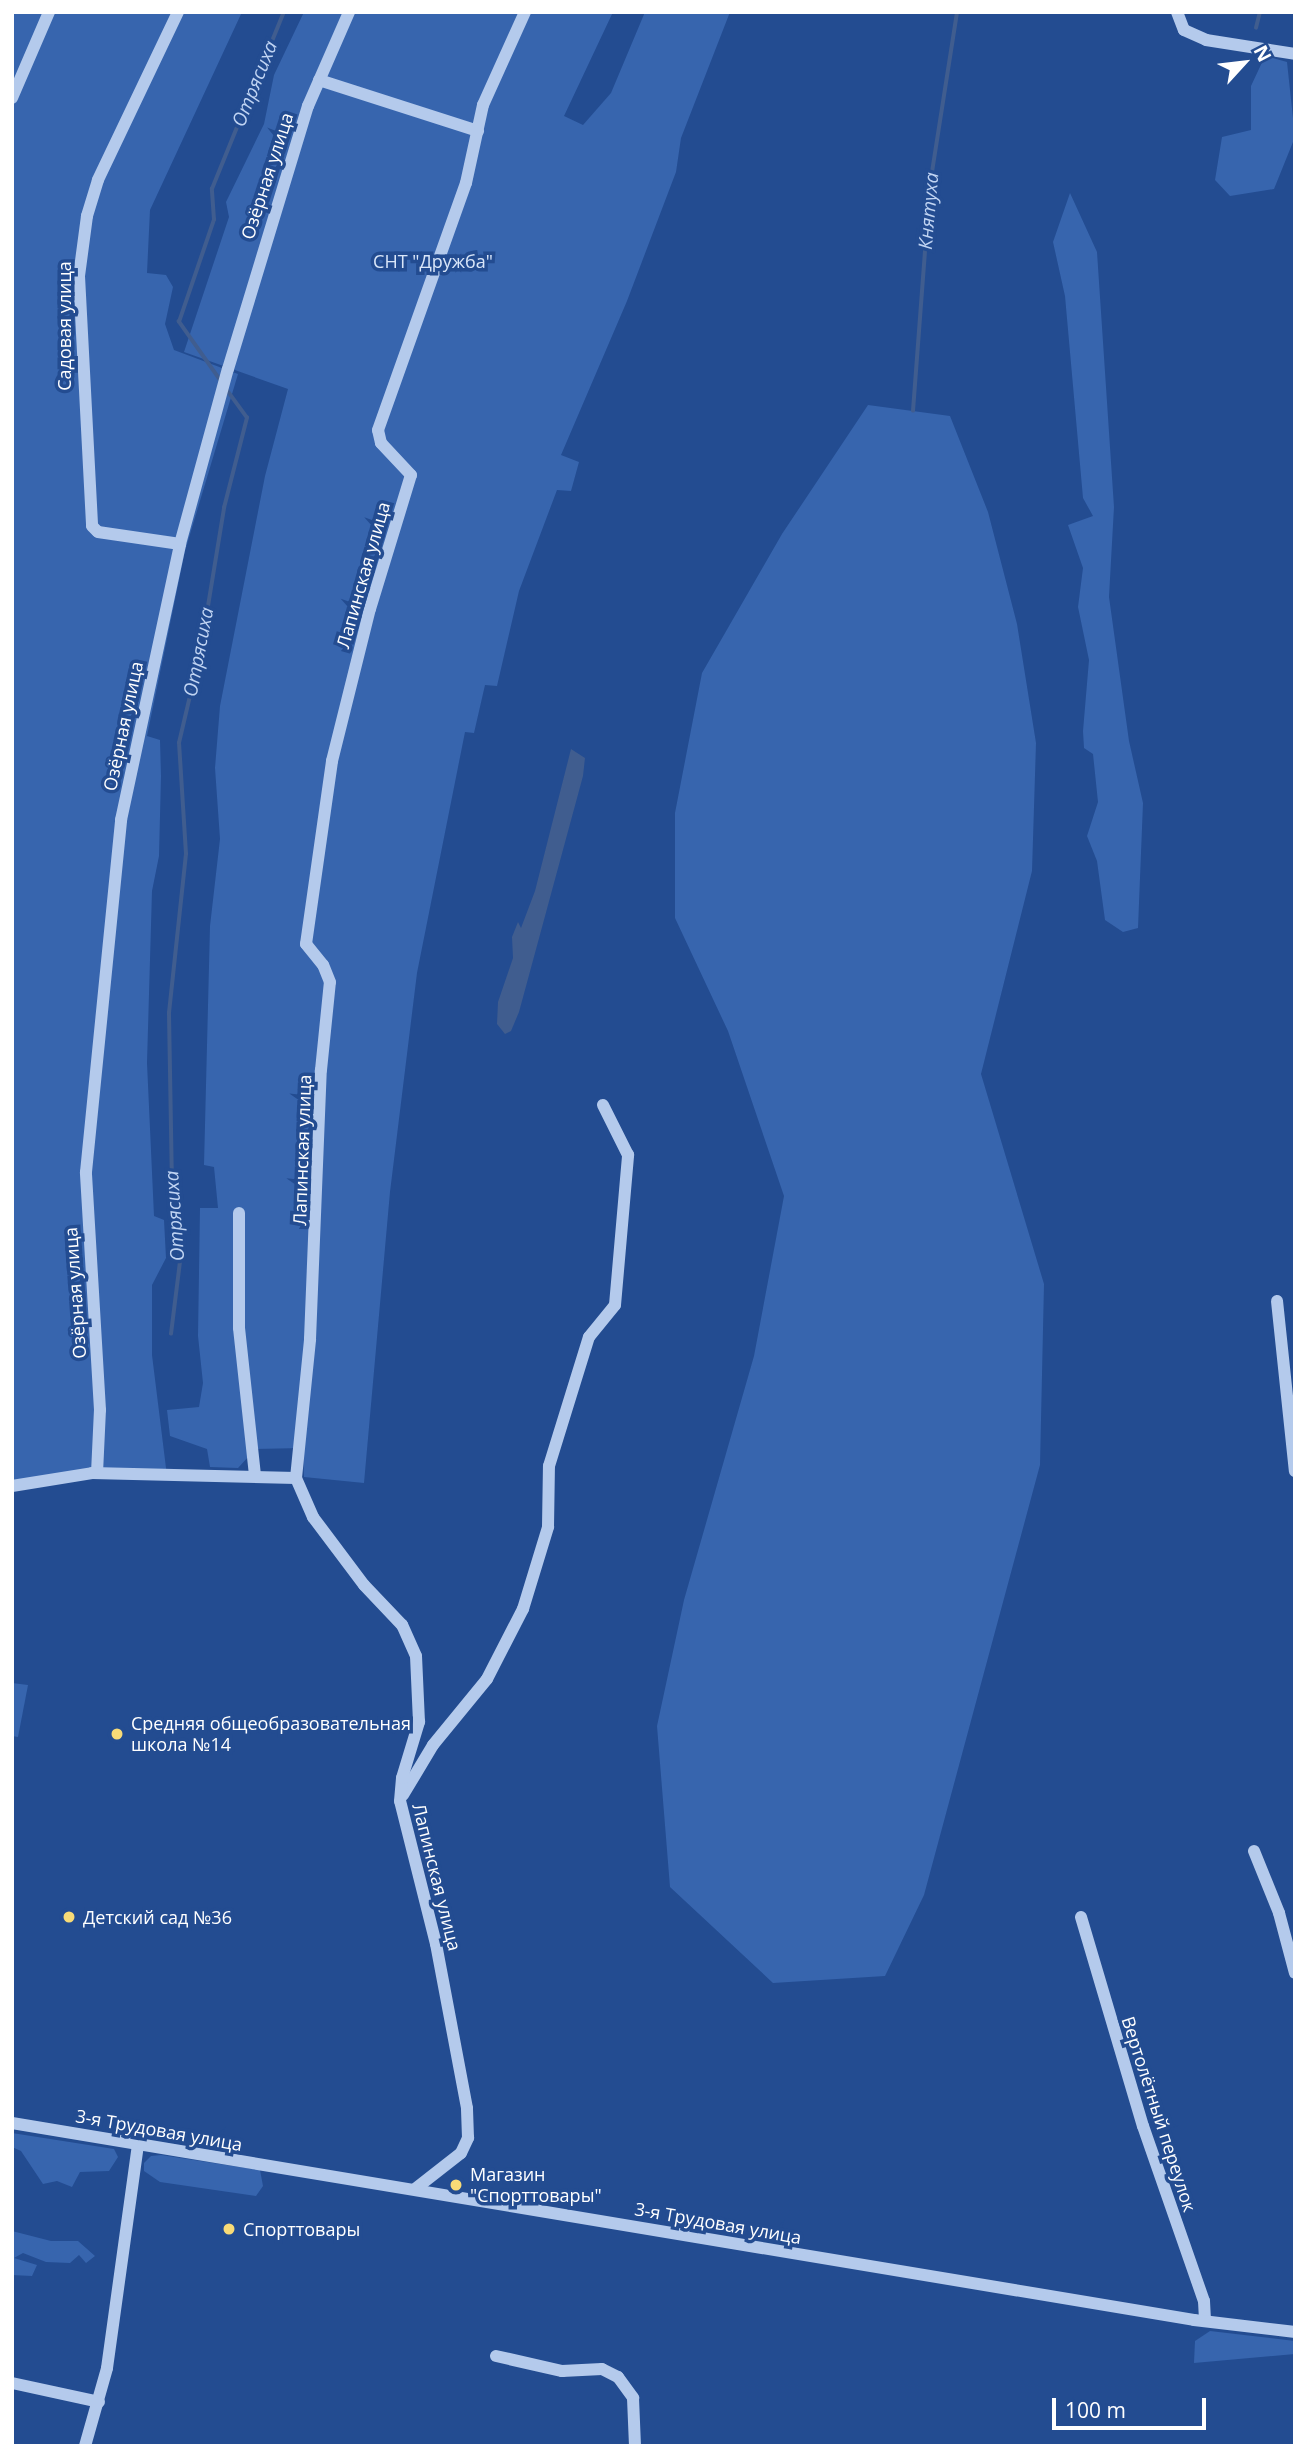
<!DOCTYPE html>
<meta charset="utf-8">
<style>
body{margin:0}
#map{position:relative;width:1307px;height:2458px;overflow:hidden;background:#234c91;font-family:"Open Sans",sans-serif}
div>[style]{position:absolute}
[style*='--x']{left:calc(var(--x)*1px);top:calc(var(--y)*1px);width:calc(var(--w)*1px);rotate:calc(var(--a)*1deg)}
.green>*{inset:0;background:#3765ae}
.water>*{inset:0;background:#405d8f}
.stream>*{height:3.5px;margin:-1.75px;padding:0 1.75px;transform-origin:1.75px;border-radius:1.75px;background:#405d8f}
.minor>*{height:12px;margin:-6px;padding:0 6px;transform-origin:6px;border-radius:6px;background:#b4caec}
.dots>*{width:19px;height:19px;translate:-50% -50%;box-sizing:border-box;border:4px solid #234c91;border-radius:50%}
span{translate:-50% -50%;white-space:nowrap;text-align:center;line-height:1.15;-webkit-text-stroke:7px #234c91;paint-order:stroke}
.street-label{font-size:18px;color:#fff}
.park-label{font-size:18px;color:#d9e6f9}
.poi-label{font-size:18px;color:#fff}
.left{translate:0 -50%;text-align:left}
.water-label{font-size:19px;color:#c0d4f3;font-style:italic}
.frame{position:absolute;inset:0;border:14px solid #fff;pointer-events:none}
.north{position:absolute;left:1209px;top:28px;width:70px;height:70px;-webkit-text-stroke:5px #234c91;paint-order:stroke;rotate:63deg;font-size:19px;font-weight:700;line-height:28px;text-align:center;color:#fff}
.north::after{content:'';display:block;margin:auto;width:24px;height:32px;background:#fff;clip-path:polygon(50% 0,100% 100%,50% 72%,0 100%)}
.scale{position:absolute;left:1052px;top:2398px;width:154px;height:32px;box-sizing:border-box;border:4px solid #fff;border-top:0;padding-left:9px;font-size:21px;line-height:24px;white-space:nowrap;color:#fff;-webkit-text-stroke:5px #234c91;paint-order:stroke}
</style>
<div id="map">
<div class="green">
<i style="clip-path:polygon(12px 12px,242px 12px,150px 210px,147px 273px,166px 275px,173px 287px,165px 324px,174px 350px,238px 374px,185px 551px,147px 736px,160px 740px,161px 776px,159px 856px,152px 891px,147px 1063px,154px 1216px,164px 1220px,166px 1258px,152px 1285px,152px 1355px,167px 1476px,100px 1475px,12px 1490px)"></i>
<i style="clip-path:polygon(304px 12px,613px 12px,564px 116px,583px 125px,611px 93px,645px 12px,730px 12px,681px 138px,676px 172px,627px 301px,561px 455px,579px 462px,571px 491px,557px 490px,519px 591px,497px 686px,485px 685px,474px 733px,465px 732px,417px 973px,390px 1192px,364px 1483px,304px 1477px,303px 1448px,248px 1449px,249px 1456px,238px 1468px,210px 1467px,207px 1449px,170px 1436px,167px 1410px,199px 1407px,203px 1383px,198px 1336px,200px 1208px,218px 1208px,214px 1167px,204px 1165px,210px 926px,220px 839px,215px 768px,220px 706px,265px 476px,288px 389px,184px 352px,229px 217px,226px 202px,264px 124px,274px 75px)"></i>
<i style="clip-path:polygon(1265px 56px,1287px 62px,1295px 137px,1274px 189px,1230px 196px,1215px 180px,1222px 137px,1251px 130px,1251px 86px)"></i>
<i style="clip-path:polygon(1070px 193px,1097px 252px,1114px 507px,1109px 597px,1129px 741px,1143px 803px,1138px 928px,1123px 932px,1105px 920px,1097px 861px,1087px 836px,1098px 802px,1093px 754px,1084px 748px,1083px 731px,1089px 660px,1078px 607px,1083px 568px,1068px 525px,1093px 516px,1083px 498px,1065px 296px,1053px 242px)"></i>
<i style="clip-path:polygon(868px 405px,950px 416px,988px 512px,1017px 624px,1036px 743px,1032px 871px,981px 1074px,1044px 1284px,1040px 1465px,924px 1895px,885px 1976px,773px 1983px,670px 1887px,657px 1726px,684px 1600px,754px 1356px,784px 1196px,728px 1031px,675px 918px,675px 813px,702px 673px,782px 534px)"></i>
<i style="clip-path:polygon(12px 1683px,28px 1685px,18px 1737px,12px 1736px)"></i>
<i style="clip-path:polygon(12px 2133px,114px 2149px,118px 2157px,109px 2171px,80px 2172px,72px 2187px,57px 2181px,43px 2184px,21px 2151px,12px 2147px)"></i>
<i style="clip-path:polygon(161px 2155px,260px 2170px,263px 2186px,256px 2196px,160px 2182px,144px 2171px,144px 2163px,151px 2156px)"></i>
<i style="clip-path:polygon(12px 2231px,51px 2241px,78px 2241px,95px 2256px,86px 2263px,79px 2255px,70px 2263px,46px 2262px,23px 2253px,14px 2258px,37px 2265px,32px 2276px,12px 2275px)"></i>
<i style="clip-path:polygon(1210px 2331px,1295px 2341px,1295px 2354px,1194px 2363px,1195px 2341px)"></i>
</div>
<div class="water">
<i style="clip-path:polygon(571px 749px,585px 758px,583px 776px,519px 1012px,511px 1031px,505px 1034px,497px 1024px,498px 1002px,513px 958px,512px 937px,518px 922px,521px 928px,535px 891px)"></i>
</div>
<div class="stream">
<i style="--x:1256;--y:28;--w:16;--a:-76"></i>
<i style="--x:222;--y:383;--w:75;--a:-125.2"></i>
<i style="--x:179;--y:322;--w:108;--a:-71.1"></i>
<i style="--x:214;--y:220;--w:31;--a:-94"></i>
<i style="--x:212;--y:189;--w:191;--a:-67.9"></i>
<i style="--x:913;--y:411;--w:227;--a:-85.7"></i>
<i style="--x:930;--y:185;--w:175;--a:-81.1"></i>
<i style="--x:171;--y:1334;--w:73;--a:-82.9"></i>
<i style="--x:180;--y:1262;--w:76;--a:-96"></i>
<i style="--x:172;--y:1186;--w:173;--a:-91"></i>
<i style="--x:169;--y:1013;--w:160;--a:-83.9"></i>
<i style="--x:186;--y:854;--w:111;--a:-93.6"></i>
<i style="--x:179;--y:743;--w:97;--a:-76.8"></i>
<i style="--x:201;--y:649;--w:143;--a:-80.7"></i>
<i style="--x:224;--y:508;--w:93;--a:-75.7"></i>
<i style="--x:247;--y:418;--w:36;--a:-126"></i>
</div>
<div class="minor">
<i style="--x:178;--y:12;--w:186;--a:115.5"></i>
<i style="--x:98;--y:180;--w:38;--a:107"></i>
<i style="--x:87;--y:216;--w:61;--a:97.6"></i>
<i style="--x:79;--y:276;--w:250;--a:87"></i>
<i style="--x:92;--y:526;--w:8;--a:45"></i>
<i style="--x:98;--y:532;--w:83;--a:8.3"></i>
<i style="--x:1177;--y:12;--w:19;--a:69"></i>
<i style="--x:1184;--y:30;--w:24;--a:24"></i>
<i style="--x:1206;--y:40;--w:90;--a:8.9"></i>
<i style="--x:319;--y:80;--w:167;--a:17.8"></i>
<i style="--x:12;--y:98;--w:94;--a:-66.7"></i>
<i style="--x:239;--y:1213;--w:115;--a:90"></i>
<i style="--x:239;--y:1328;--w:148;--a:83.8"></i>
<i style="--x:1277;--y:1301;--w:171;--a:84"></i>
<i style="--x:97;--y:1473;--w:63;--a:-87.3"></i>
<i style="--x:100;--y:1410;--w:238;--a:-93.4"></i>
<i style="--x:86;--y:1172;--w:354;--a:-84.3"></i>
<i style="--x:121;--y:820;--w:282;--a:-77.9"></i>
<i style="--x:180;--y:544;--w:181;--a:-74.7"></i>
<i style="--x:228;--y:369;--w:275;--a:-73.1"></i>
<i style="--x:308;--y:106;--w:103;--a:-66.4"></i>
<i style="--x:12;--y:1486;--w:81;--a:-9.2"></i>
<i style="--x:92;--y:1473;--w:204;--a:1.4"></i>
<i style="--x:403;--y:1795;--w:58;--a:-59"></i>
<i style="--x:433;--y:1745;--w:85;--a:-50.7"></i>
<i style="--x:487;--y:1679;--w:79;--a:-62.8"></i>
<i style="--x:523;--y:1609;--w:86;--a:-73"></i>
<i style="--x:548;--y:1527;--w:61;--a:-89.1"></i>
<i style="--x:549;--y:1466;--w:135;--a:-72.8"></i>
<i style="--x:589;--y:1337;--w:41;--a:-50.9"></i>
<i style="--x:615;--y:1305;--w:151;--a:-85"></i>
<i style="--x:628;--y:1155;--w:56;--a:-116.6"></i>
<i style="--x:1254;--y:1851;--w:67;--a:68"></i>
<i style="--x:1279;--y:1913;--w:62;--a:75.1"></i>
<i style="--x:1081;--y:1917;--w:218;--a:73.5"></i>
<i style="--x:1143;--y:2126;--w:185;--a:70.8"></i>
<i style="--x:1204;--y:2301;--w:20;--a:87"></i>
<i style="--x:12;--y:2123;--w:1198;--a:9.46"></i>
<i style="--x:1194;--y:2320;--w:102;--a:6.8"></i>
<i style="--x:415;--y:2189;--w:58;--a:-38"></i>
<i style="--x:461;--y:2153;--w:17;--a:-65"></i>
<i style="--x:468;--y:2138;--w:30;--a:-92"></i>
<i style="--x:467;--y:2108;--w:167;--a:-100.7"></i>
<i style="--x:436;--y:1944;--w:147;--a:-104.1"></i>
<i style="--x:400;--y:1801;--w:23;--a:-85"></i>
<i style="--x:402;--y:1778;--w:59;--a:-73.1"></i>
<i style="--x:419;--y:1722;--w:66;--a:-92.6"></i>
<i style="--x:416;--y:1656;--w:34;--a:-114"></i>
<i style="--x:402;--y:1625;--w:55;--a:-133.5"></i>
<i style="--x:364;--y:1585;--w:85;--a:-126.9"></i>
<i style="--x:313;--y:1517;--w:43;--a:-113.6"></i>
<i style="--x:296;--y:1478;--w:140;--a:-84.2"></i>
<i style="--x:310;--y:1339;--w:269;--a:-87.7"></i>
<i style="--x:321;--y:1070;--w:88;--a:-84.2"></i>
<i style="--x:330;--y:982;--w:18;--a:-112"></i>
<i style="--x:323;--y:965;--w:27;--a:-129"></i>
<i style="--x:306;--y:944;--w:185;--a:-81.9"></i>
<i style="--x:332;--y:761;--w:157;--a:-76"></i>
<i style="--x:370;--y:609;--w:140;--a:-73"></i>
<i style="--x:411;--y:475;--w:44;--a:-133.2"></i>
<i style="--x:381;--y:443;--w:13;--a:-103"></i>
<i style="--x:378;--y:430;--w:262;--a:-70.4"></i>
<i style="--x:466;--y:183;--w:80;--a:-77.7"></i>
<i style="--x:483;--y:105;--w:102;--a:-65.7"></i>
<i style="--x:496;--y:2356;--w:68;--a:12.8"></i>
<i style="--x:562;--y:2371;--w:40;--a:-2.9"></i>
<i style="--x:602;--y:2369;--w:18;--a:27"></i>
<i style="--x:618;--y:2377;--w:26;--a:54"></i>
<i style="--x:633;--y:2398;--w:48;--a:87.6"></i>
<i style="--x:12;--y:2383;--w:89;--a:12.3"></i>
<i style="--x:85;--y:2446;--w:81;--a:-74.2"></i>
<i style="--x:107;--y:2368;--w:226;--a:-82.1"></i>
</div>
<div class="dots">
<i style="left:117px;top:1734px;background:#f8db77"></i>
<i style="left:69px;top:1917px;background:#f8db77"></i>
<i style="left:456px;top:2185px;background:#f8db77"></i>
<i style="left:229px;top:2229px;background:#f8db77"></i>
</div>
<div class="street-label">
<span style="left:267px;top:176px;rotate:-72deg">Озёрная улица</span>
<span style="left:64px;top:326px;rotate:-90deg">Садовая улица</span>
<span style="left:363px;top:575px;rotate:-74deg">Лапинская улица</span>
<span style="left:123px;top:726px;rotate:-78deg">Озёрная улица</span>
<span style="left:302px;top:1150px;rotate:-88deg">Лапинская улица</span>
<span style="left:75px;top:1293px;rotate:-94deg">Озёрная улица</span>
<span style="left:437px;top:1877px;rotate:76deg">Лапинская улица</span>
<span style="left:1159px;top:2114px;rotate:72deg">Вертолётный переулок</span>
<span style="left:159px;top:2130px;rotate:10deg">3-я Трудовая улица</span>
<span style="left:718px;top:2223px;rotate:10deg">3-я Трудовая улица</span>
</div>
<div class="park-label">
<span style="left:433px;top:261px">СНТ "Дружба"</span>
</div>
<div class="poi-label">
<span class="left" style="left:131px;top:1734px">Средняя общеобразовательная<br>школа №14</span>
<span class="left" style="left:83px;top:1917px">Детский сад №36</span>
<span class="left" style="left:470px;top:2185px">Магазин<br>"Спорттовары"</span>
<span class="left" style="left:243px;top:2229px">Спорттовары</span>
</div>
<div class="water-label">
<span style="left:255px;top:84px;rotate:-68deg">Отрясиха</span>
<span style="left:929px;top:211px;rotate:-85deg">Княтуха</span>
<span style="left:199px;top:652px;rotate:-79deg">Отрясиха</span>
<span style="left:175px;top:1216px;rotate:-94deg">Отрясиха</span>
</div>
<div class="frame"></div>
<div class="north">N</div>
<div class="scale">100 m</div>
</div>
